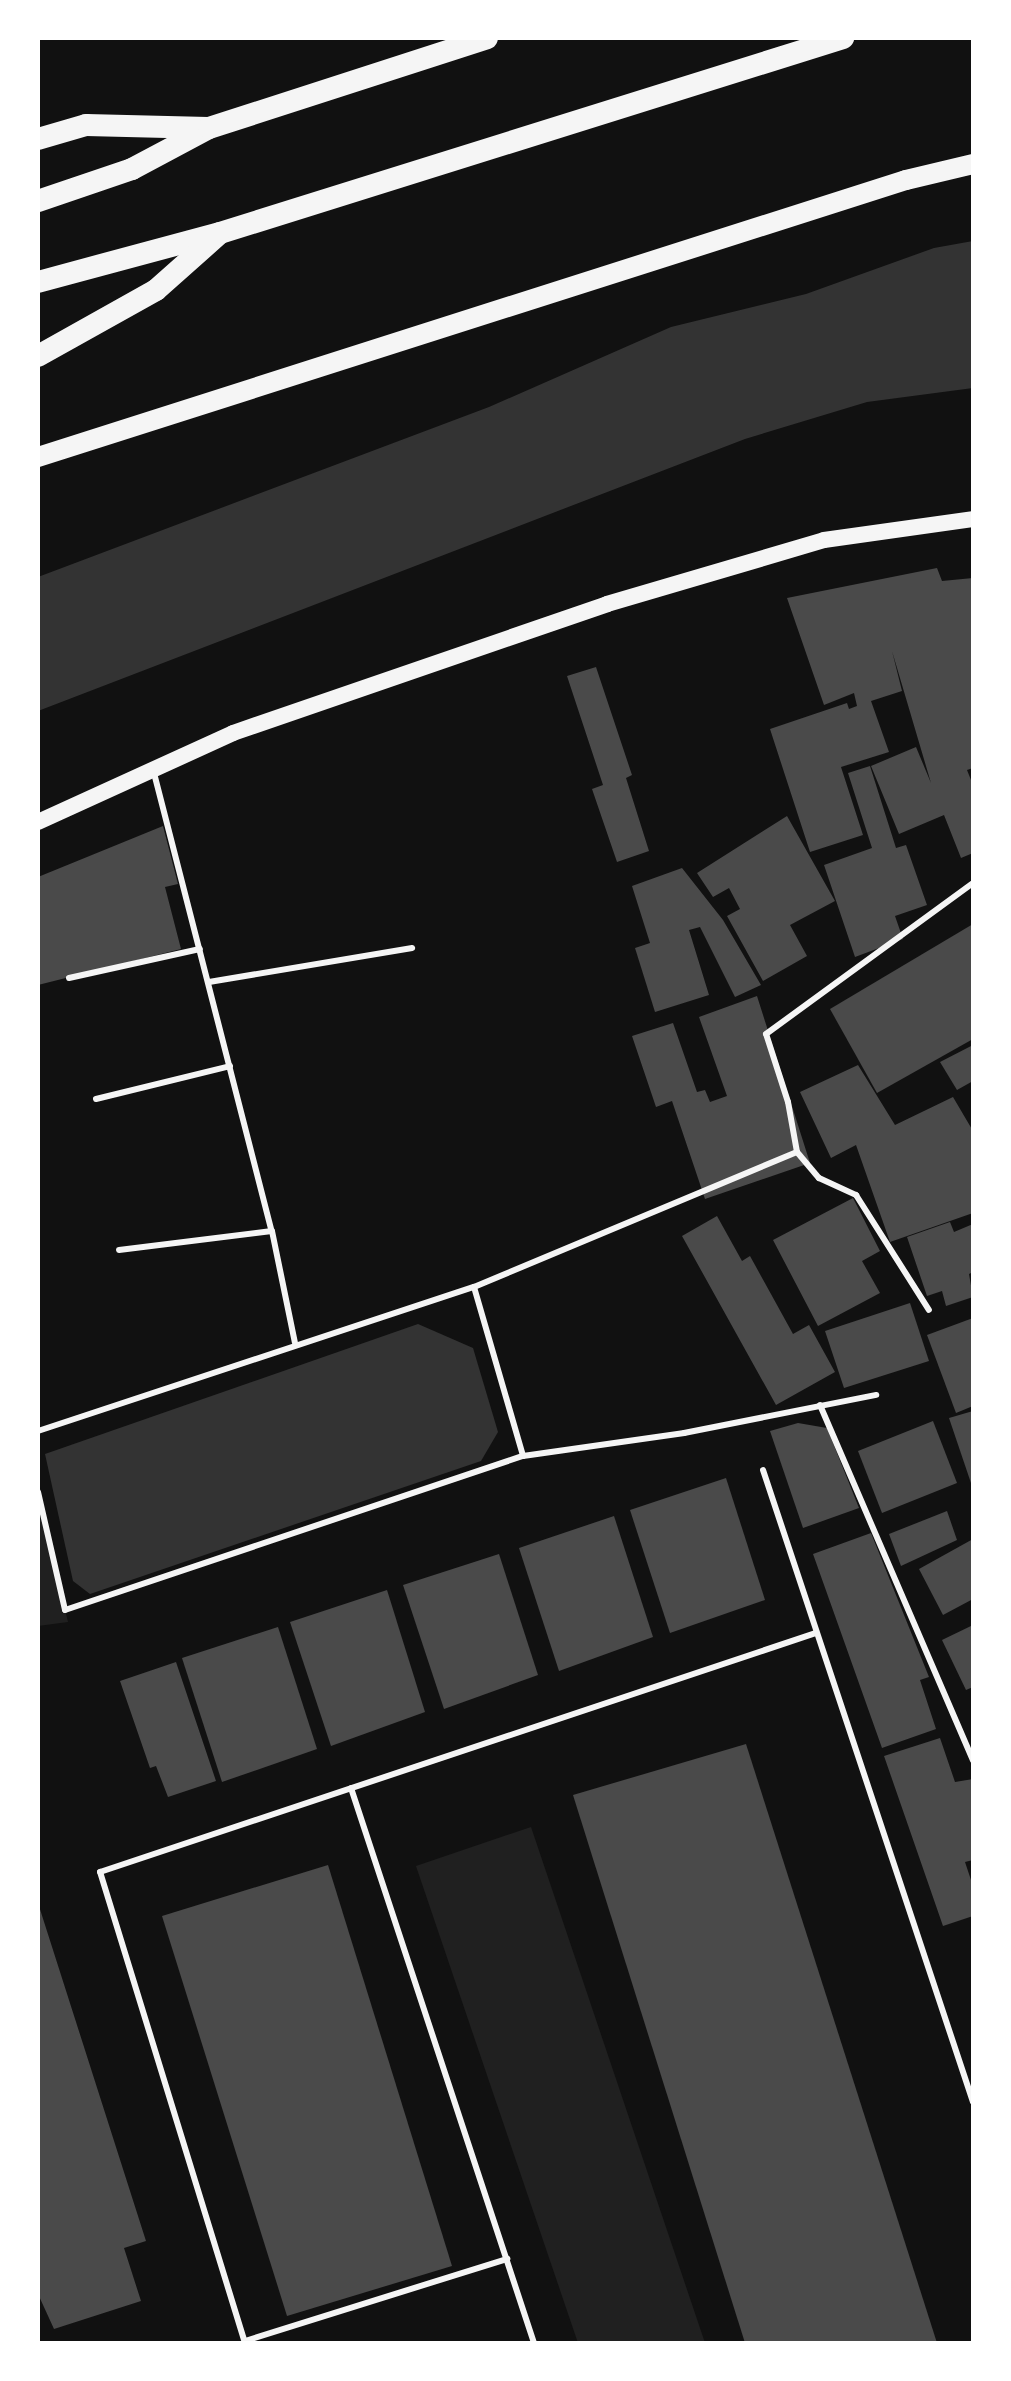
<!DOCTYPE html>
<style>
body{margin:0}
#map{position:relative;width:1011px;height:2381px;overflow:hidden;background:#111;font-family:"Exo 2",sans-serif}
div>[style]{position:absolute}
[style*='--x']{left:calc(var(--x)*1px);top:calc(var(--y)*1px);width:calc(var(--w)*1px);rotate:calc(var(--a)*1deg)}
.green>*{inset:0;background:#202020}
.water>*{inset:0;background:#333}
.building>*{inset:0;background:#4a4a4a}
.service>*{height:6px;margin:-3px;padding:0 3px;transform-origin:3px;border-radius:3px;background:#f5f5f5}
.secondary>*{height:16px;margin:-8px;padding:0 8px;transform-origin:8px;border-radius:8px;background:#f5f5f5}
.primary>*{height:20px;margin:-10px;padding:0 10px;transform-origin:10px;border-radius:10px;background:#f5f5f5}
.trunk>*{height:22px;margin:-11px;padding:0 11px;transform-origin:11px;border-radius:11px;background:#f5f5f5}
span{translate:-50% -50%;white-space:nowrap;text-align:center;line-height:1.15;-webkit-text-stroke:8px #fff;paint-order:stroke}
.frame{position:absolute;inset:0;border:40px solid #fff;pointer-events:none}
</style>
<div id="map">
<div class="green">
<i style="clip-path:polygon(38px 1503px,68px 1622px,38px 1626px)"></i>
<i style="clip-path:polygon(531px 1827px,705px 2343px,578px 2343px,416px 1866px)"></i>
</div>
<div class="water">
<i style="clip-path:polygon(973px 241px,973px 388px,867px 402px,745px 439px,38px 711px,38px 577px,489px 407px,671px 327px,806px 294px,934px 248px)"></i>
<i style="clip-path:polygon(418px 1324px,473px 1348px,498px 1432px,481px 1461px,90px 1594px,73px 1581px,45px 1454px)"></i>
</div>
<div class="building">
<i style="clip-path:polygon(937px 568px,942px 581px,973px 578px,973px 768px,967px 770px,973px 785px,973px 853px,961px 858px,944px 815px,899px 834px,871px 766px,916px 747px,931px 783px,892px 651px,902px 691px,871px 701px,889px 752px,841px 767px,863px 835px,810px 852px,770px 729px,847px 703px,849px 709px,857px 706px,854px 693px,824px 705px,787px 598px)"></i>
<i style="clip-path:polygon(596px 667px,632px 775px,626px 778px,649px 851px,617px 862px,592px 789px,603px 785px,567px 676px)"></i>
<i style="clip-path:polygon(870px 766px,896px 848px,906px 845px,927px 905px,895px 916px,903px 939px,855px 957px,824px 865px,872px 848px,848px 773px)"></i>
<i style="clip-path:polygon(787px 816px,835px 901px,790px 925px,807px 956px,763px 981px,727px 916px,740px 909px,729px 888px,713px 897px,697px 873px)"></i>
<i style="clip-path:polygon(163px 826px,178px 884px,165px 887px,181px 949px,38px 985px,38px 877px)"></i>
<i style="clip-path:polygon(682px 868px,723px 920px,761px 985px,735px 997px,700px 927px,689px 930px,709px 995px,655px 1012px,635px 948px,650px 943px,632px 886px)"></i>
<i style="clip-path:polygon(973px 924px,973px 1039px,877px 1093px,830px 1009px)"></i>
<i style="clip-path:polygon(757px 996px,810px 1163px,705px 1199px,672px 1101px,656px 1107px,632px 1036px,673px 1023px,697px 1092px,705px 1090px,710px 1102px,727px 1096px,699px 1017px)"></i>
<i style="clip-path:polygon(973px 1045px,973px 1081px,957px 1090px,940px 1062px)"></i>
<i style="clip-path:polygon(858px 1065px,895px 1125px,953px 1097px,973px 1131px,973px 1213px,890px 1242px,856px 1145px,831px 1158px,800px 1092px)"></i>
<i style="clip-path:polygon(853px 1198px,880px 1251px,862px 1261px,880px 1293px,818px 1326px,773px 1240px)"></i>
<i style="clip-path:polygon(717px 1216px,742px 1261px,750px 1256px,793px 1334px,809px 1325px,835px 1372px,776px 1405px,682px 1236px)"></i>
<i style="clip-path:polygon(950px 1222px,954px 1232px,973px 1224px,973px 1272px,969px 1274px,973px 1297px,946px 1306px,942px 1291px,927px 1296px,907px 1237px)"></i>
<i style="clip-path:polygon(910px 1303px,929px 1361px,844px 1388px,825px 1331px)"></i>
<i style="clip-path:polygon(973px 1318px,973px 1406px,956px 1413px,927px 1335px)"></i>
<i style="clip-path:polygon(973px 1411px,973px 1486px,972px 1486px,949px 1418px)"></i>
<i style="clip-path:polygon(933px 1421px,957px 1483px,882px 1513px,858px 1451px)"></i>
<i style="clip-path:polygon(798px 1423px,827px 1428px,859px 1508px,803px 1528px,770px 1431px)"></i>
<i style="clip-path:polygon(726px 1478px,765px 1600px,670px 1633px,630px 1510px)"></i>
<i style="clip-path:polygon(947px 1511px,957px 1540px,901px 1566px,889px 1534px)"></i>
<i style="clip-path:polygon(614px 1516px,653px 1637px,559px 1671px,519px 1548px)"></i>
<i style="clip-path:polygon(871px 1533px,929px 1677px,920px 1680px,936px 1729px,882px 1748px,813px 1554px)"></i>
<i style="clip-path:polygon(973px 1539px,973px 1599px,943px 1615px,919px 1569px)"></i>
<i style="clip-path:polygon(499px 1554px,538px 1675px,444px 1709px,403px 1585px)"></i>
<i style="clip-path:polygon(387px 1590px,425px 1712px,331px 1746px,290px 1622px)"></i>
<i style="clip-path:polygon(973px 1625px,973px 1687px,966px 1690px,942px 1640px)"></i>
<i style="clip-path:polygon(278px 1627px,317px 1749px,222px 1782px,182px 1658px)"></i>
<i style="clip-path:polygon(176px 1662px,216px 1781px,168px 1797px,156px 1766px,150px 1768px,120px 1681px)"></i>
<i style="clip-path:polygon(940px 1738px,955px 1782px,973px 1779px,973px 1860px,965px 1862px,973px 1886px,973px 1916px,943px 1926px,884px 1756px)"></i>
<i style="clip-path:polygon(746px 1744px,937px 2343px,745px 2343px,573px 1795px)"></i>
<i style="clip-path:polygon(328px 1865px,452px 2266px,287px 2316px,162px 1916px)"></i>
<i style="clip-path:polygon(38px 1903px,146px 2241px,124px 2248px,141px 2301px,54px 2329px,38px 2294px)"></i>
</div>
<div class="service">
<i style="--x:154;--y:773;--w:473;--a:75.6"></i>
<i style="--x:272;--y:1231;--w:114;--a:78.4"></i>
<i style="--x:69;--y:978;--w:134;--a:-12.5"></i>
<i style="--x:209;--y:982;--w:206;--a:-9.5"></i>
<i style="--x:96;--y:1099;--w:138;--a:-13.8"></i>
<i style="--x:797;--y:1152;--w:34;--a:50"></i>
<i style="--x:819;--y:1178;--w:41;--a:24.7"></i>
<i style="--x:856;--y:1195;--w:136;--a:57.6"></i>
<i style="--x:119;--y:1250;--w:154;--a:-7.1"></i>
<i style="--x:474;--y:1287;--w:176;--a:73.8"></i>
<i style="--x:523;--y:1456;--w:163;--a:-8.1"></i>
<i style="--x:684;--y:1433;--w:196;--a:-11.2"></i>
<i style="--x:820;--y:1405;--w:387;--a:66.7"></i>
<i style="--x:38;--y:1431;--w:459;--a:-18.3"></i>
<i style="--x:474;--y:1287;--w:350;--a:-22.7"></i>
<i style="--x:797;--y:1152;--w:51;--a:-100.2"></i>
<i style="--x:788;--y:1102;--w:71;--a:-107.9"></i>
<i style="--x:766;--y:1034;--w:256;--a:-36.1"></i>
<i style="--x:763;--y:1470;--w:666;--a:71.62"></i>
<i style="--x:38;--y:1492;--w:121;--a:77.1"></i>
<i style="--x:65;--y:1610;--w:483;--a:-18.6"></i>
<i style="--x:351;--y:1788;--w:584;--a:71.75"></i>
<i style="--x:245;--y:2341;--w:275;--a:-17.4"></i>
<i style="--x:245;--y:2343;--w:493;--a:-107.1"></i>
<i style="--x:100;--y:1872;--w:755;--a:-18.46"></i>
</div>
<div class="secondary">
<i style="--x:38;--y:822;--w:214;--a:-24.5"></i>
<i style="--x:233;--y:733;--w:396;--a:-19"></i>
<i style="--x:607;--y:604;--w:226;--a:-16.4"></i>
<i style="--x:824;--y:540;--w:150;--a:-8"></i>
</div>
<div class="primary">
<i style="--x:38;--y:457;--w:911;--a:-17.7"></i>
<i style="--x:906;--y:180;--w:69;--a:-13.4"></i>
</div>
<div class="trunk">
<i style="--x:38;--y:139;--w:50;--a:-16.3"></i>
<i style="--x:86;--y:125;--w:122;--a:1.4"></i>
<i style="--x:38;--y:201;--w:99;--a:-18.8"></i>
<i style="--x:132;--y:169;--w:87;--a:-28"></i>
<i style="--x:209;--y:128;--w:292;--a:-17.9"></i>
<i style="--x:38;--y:282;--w:188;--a:-15.1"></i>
<i style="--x:220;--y:233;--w:653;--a:-17.38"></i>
<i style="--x:38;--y:356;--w:135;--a:-29.2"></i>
<i style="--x:156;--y:290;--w:83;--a:-41.6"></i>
</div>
<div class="frame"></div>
</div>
